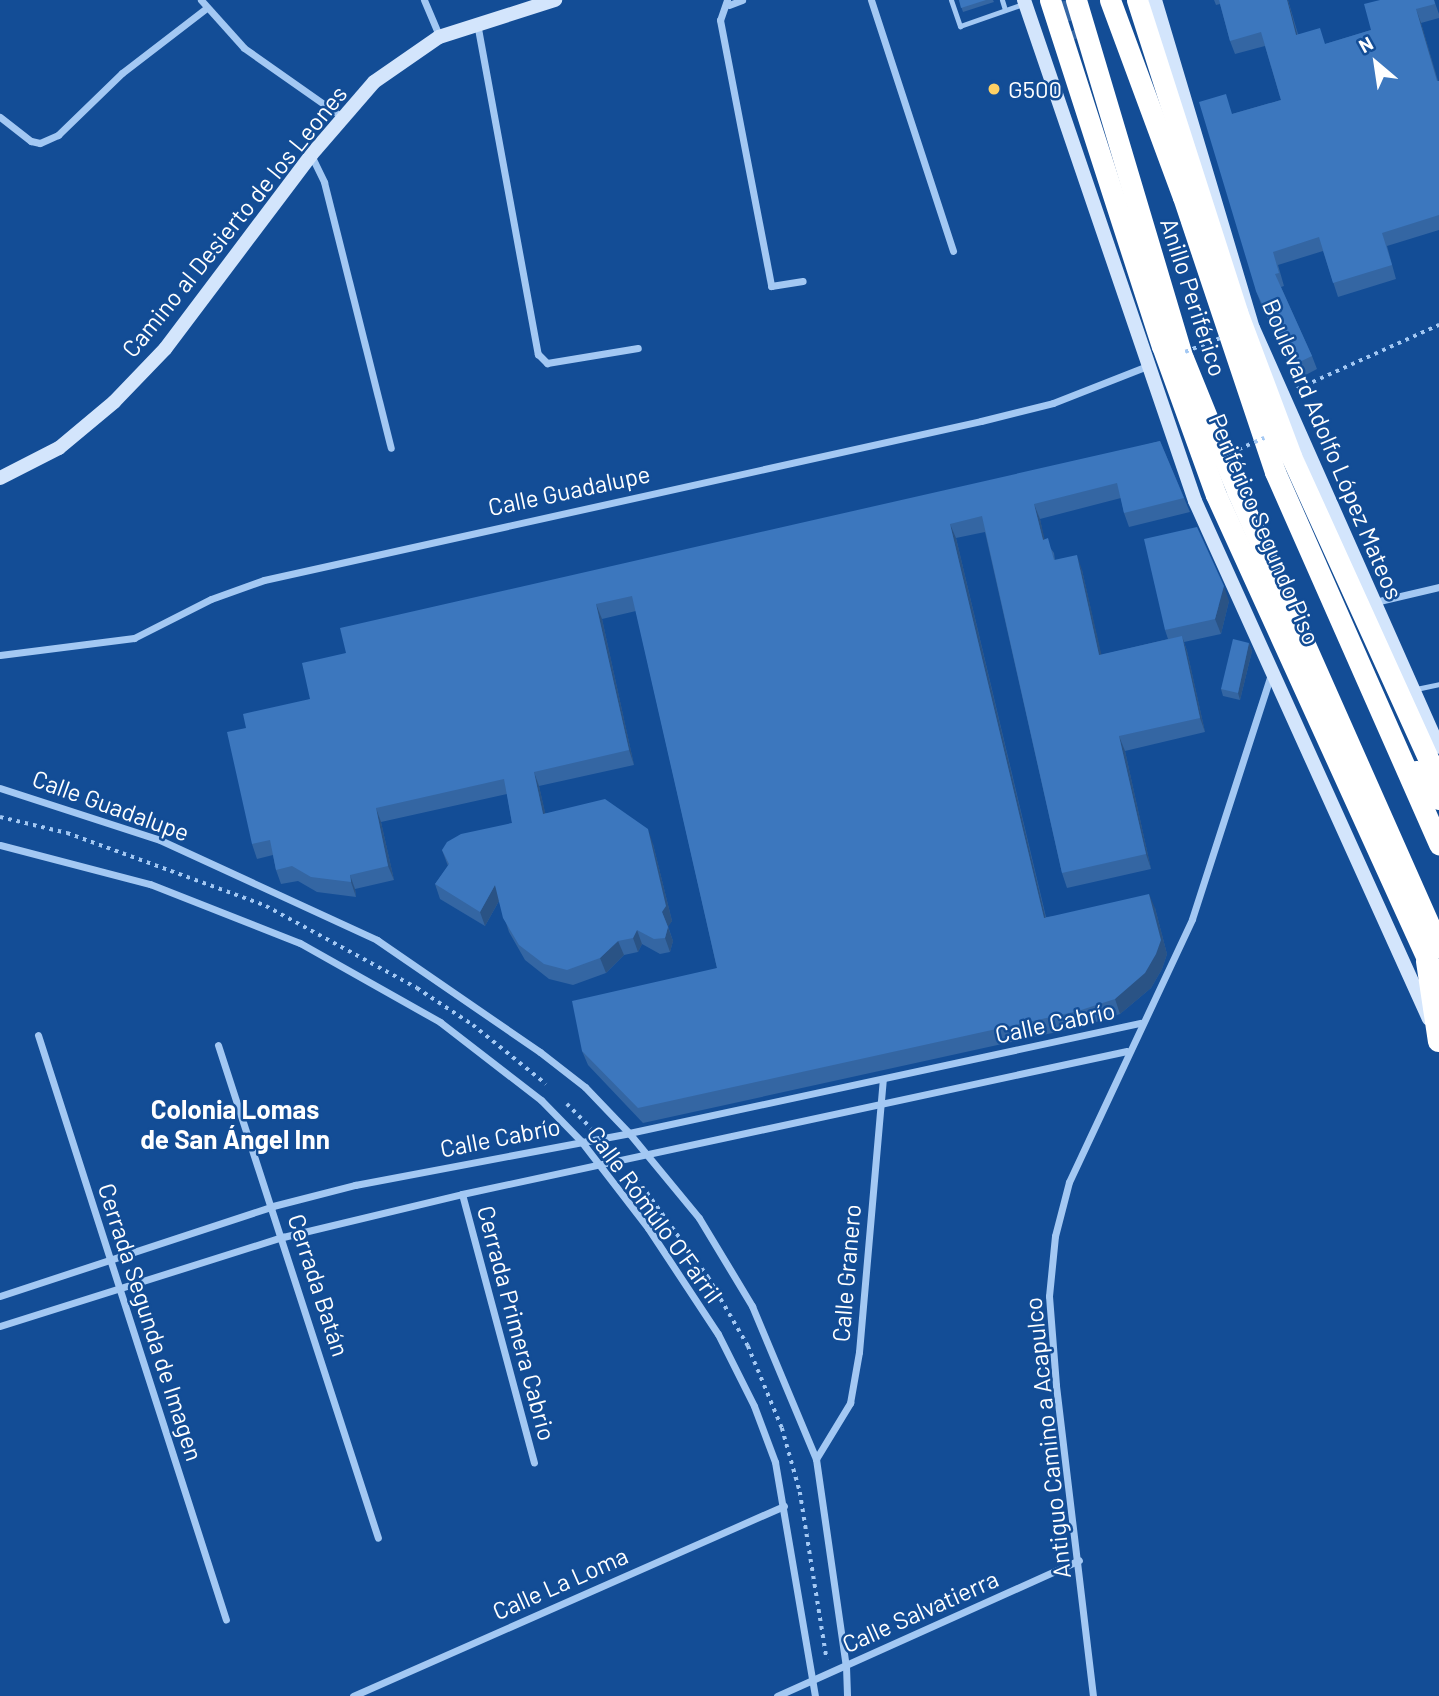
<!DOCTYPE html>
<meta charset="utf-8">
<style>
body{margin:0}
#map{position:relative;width:1439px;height:1696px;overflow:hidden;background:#134d96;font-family:Barlow,sans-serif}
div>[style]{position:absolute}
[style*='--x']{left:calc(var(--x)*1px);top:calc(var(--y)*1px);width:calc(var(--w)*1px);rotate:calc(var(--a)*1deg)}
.motorway-tunnel>*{height:21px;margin-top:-10.5px;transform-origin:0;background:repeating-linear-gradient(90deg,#3668a6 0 21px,transparent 0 31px)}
.path>*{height:3.5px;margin-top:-1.75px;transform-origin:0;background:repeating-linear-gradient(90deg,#a3c8f3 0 3.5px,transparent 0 8.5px)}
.service>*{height:5px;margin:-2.5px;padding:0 2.5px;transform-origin:2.5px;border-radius:2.5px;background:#a3c8f3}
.minor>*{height:7px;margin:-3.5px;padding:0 3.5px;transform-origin:3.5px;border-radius:3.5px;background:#a3c8f3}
.secondary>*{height:14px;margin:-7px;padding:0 7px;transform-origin:7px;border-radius:7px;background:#d3e5fc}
.motorway>*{height:21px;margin:-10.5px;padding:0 10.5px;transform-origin:10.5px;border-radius:10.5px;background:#fff}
.path-bridge>*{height:3.5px;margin-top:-1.75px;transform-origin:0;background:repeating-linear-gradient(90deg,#a3c8f3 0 3.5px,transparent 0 8.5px)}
.motorway-bridge>*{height:21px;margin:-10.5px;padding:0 10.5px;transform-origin:10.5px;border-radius:10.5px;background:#fff}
.wall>*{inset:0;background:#3466a3}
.shaded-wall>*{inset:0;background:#2a5385}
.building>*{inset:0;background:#3c77be}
.dots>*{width:19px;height:19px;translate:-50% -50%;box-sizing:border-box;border:4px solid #134d96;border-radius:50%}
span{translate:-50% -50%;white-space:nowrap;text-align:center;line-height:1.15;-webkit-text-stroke:5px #134d96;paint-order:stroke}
.poi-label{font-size:24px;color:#fff}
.left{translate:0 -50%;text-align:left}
.street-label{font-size:24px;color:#fff}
.neighbourhood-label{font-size:26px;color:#fff;font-weight:700}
.north{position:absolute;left:1341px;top:28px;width:70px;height:70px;-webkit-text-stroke:5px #134d96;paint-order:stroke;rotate:331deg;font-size:19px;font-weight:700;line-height:28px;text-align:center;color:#fff}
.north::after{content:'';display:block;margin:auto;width:24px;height:32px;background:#fff;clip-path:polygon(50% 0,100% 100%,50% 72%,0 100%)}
</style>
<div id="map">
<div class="motorway-tunnel">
<i style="--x:1065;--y:0;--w:40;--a:72"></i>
</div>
<div class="path">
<i style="--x:1297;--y:389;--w:156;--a:-24.3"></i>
<i style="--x:0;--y:817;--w:69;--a:13.4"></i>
<i style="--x:67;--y:833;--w:212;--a:20.1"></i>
<i style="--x:266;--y:906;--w:172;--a:28.5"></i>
<i style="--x:417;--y:988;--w:67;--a:33.5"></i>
<i style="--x:473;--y:1025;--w:94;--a:38.9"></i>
<i style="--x:567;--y:1104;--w:34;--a:45"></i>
<i style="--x:632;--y:1172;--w:130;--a:54.1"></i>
<i style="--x:708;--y:1277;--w:80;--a:59.9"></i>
<i style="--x:748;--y:1346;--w:89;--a:67.5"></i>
<i style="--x:782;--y:1428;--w:66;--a:74.3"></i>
<i style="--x:800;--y:1492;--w:170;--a:80.9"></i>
</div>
<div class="service">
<i style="--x:951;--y:0;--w:28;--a:71"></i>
<i style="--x:960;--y:26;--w:67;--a:-19.2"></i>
<i style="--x:1002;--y:0;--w:10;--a:73"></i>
<i style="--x:1416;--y:689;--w:24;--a:-12"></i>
</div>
<div class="minor">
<i style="--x:201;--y:0;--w:64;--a:48.1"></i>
<i style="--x:244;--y:48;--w:120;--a:35.1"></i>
<i style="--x:424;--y:0;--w:39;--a:67"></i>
<i style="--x:727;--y:0;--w:21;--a:109"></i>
<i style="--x:720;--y:20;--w:271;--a:79.1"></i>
<i style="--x:771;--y:286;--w:32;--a:-9"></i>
<i style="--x:871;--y:0;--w:264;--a:71.9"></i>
<i style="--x:729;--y:5;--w:14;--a:-21"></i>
<i style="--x:477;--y:23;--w:337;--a:79.6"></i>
<i style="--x:538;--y:354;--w:13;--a:45"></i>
<i style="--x:547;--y:363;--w:92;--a:-9.4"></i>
<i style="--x:0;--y:117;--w:39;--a:38"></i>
<i style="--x:31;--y:141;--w:9;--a:13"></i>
<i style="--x:40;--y:143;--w:20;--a:-24"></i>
<i style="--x:58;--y:135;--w:89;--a:-44.1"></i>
<i style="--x:122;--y:73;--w:105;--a:-37.6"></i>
<i style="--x:311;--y:155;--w:30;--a:64"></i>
<i style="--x:324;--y:182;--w:274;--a:75.9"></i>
<i style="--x:1375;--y:602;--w:66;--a:-13.2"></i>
<i style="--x:0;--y:655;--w:135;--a:-7.2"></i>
<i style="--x:134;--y:638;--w:86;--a:-26.9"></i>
<i style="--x:211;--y:599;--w:56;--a:-19.7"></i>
<i style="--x:264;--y:580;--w:734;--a:-12.5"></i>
<i style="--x:981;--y:421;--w:74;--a:-14"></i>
<i style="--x:1053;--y:403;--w:104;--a:-21.4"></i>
<i style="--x:0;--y:788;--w:168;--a:18"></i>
<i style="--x:160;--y:840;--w:239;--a:24.7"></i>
<i style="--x:377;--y:940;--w:198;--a:34.5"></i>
<i style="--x:540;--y:1052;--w:57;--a:37.9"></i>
<i style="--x:585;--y:1087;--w:64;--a:46.3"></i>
<i style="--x:629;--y:1133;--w:110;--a:50.5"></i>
<i style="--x:699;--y:1218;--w:103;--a:58.9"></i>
<i style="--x:752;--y:1306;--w:166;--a:67.3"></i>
<i style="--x:816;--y:1459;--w:209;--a:81.8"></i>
<i style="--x:846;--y:1666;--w:30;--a:88"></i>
<i style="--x:0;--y:845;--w:155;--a:14.6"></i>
<i style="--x:150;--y:884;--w:161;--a:21.5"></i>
<i style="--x:300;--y:943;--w:161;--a:29.4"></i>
<i style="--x:440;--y:1022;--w:128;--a:37.7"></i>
<i style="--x:541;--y:1100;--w:57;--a:45.7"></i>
<i style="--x:581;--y:1141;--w:110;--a:52.4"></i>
<i style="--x:648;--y:1228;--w:127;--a:56.6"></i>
<i style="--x:718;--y:1334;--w:80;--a:63.4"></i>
<i style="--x:754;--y:1406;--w:60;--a:69.4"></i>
<i style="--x:775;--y:1462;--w:237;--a:80.3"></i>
<i style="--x:38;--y:1035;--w:614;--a:72.18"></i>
<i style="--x:218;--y:1045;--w:518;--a:72.02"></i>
<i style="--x:462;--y:1194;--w:278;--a:75"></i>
<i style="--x:0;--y:1296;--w:287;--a:-18.2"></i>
<i style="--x:273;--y:1206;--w:85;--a:-14.4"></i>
<i style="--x:355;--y:1185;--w:279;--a:-10.7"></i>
<i style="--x:629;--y:1133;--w:523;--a:-12.15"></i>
<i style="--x:0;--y:1326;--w:297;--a:-17.5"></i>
<i style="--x:283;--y:1237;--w:184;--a:-13.5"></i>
<i style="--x:462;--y:1194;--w:680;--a:-12.14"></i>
<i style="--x:816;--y:1459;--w:66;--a:-58.7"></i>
<i style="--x:850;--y:1403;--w:52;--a:-80"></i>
<i style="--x:859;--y:1352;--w:273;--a:-85"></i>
<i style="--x:353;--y:1696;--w:471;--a:-23.8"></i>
<i style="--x:777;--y:1696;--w:331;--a:-24.2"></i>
<i style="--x:1093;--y:1696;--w:313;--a:-96.8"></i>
<i style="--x:1056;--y:1385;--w:89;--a:-94.5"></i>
<i style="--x:1049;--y:1296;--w:60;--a:-84.3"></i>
<i style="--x:1055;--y:1236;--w:56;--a:-75.5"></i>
<i style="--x:1069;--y:1182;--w:290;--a:-64.9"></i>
<i style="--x:1192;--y:919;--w:257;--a:-72.1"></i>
</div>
<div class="secondary">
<i style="--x:1024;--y:0;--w:529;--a:71.15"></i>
<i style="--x:1195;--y:501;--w:568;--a:65.69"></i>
<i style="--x:1155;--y:0;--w:342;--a:73.4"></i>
<i style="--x:1253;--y:328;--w:458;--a:66.1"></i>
<i style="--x:0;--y:478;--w:66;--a:-27"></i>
<i style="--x:59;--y:448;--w:72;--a:-39.9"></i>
<i style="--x:114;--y:402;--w:74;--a:-46.1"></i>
<i style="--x:165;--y:349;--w:243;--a:-53"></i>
<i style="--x:311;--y:155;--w:96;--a:-49.2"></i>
<i style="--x:374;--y:82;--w:79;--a:-34.7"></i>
<i style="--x:439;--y:37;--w:122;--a:-17.7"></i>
</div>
<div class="motorway">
<i style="--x:1076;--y:0;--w:374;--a:73.4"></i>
<i style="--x:1183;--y:358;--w:144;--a:67.9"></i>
<i style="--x:1237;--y:491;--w:499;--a:66.1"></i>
<i style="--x:1110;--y:0;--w:210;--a:69.7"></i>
<i style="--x:1183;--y:197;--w:290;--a:71.5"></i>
<i style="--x:1275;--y:472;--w:407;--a:66.2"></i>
<i style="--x:1416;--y:771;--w:36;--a:51"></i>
<i style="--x:1426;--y:961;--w:81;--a:81.5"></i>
</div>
<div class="path-bridge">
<i style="--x:1185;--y:352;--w:41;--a:-21.5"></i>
<i style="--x:1223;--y:456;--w:45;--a:-23.7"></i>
</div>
<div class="motorway-bridge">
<i style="--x:1050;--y:0;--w:364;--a:72.1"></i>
<i style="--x:1162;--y:346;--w:158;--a:70.1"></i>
<i style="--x:1216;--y:495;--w:538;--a:65.53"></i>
<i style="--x:1137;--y:0;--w:328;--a:72.2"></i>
<i style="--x:1237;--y:312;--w:154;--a:69.4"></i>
<i style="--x:1291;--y:456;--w:359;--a:65.6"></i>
</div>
<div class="wall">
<i style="clip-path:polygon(959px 0,993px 0,994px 2px,963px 12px)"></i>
<i style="clip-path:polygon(1214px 0,1288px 0,1298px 34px,1325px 44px,1371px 30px,1434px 0,1439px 14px,1439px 18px,1421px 23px,1438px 81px,1439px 81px,1439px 230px,1387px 246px,1396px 279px,1338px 297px,1323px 251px,1278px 265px,1284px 286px,1281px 287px,1312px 356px,1317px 369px,1296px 380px,1261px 304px,1256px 291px,1232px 114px,1281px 100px,1265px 46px,1235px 54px,1230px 41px,1220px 4px,1216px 5px)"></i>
<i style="clip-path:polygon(1160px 441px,1190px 512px,1129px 527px,1124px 513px,1121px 498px,1040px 519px,1044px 539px,1054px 553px,1055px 560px,1082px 570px,1101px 655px,1168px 639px,1165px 630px,1229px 601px,1221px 634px,1184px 642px,1187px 651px,1205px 732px,1125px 751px,1151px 869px,1067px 888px,1062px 873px,985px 532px,956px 538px,1046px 917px,1155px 908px,1167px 954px,1162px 969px,1151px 988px,1120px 1014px,1084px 1026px,643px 1123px,588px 1065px,582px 1051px,717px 968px,636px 611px,602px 619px,634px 765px,539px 786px,545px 813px,653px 844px,672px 921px,668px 926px,673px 941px,670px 952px,660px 954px,642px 944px,638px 952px,624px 955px,606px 973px,573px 985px,549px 979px,525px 960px,509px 932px,499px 901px,485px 926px,440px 899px,435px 884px,448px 866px,442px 850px,512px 823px,507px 794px,381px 822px,394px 880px,355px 889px,356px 897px,317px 892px,298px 881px,281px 884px,276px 870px,273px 855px,257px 859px,252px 844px,246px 728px,310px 699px,346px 653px)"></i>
<i style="clip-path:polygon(1249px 643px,1252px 651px,1240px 700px,1223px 696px,1221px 689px)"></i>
</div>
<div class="shaded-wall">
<i style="clip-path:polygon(1287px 0,1288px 0,1301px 48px,1296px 35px)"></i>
<i style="clip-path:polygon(1416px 9px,1421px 23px,1439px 86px)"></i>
<i style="clip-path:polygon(1034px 504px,1040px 519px,1048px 554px,1043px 540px)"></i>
<i style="clip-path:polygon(950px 524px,956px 538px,1049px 932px,1044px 918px)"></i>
<i style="clip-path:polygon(1077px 555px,1082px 570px,1105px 670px,1099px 655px)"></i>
<i style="clip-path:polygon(1224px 586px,1229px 601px,1221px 634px,1215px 619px)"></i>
<i style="clip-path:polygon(596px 604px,602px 619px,634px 765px,629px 750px)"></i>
<i style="clip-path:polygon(1182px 636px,1187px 651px,1205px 732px,1200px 718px)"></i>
<i style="clip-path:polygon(1249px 643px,1252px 651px,1240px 700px,1238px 693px)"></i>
<i style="clip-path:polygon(1119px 736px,1125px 751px,1151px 869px,1146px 854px)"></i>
<i style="clip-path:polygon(534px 772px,539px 786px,549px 829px,543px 814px)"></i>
<i style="clip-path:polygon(376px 808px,381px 822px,394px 880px,388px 866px)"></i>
<i style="clip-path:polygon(648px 829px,653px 844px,672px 921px,668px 927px,662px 912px)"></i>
<i style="clip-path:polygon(350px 875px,355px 889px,356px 897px,351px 882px)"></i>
<i style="clip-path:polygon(495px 885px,500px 899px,485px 926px,480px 912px)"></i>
<i style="clip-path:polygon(1149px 894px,1155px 908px,1167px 954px,1162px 969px,1151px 988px,1120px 1014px,1115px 999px)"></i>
<i style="clip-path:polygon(668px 927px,673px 941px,670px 952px,665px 938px)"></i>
<i style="clip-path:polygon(637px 930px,642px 944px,638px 952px,633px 938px)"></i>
<i style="clip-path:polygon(618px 941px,624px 955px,606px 973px,600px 958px)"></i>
</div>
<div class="building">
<i style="clip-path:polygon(959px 0,986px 0,961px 8px)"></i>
<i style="clip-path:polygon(1219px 0,1287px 0,1296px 35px,1320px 28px,1325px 44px,1371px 30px,1364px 4px,1380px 0,1434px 0,1435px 4px,1416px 9px,1437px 81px,1439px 81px,1439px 215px,1382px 233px,1392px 265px,1333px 283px,1319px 237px,1273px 252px,1279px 273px,1275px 274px,1312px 356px,1291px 366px,1256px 291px,1199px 102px,1226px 94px,1232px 114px,1281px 100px,1261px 32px,1230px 41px)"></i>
<i style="clip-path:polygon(1160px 441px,1184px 498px,1124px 513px,1117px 483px,1034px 504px,1043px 540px,1048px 538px,1054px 560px,1077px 555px,1099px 655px,1182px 636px,1200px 718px,1119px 736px,1146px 854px,1062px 873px,982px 516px,950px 524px,1044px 918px,1149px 894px,1161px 940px,1156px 954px,1145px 973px,1115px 999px,1078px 1011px,638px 1108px,582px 1051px,572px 1001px,717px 968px,632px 596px,596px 604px,629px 750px,534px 772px,543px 814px,605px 799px,648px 829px,666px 906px,662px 912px,668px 927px,665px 938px,654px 939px,637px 930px,633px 938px,618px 941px,600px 958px,567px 970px,544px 964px,519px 945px,503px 918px,495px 885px,480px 912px,435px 884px,449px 864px,442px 850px,447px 842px,461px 834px,512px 823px,504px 779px,376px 808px,388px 866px,350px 875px,351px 882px,311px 877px,292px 866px,276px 870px,270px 840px,252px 844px,227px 732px,246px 728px,243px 714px,310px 699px,302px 663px,346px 653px,340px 628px)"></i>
<i style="clip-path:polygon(1197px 527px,1224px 586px,1215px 619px,1165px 630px,1144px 539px)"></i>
<i style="clip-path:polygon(1233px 639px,1249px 643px,1238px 693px,1221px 689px)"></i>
</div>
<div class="dots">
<i style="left:994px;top:89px;background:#ffd165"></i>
</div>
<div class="poi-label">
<span class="left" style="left:1008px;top:89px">G500</span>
</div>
<div class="street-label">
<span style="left:234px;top:221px;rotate:-51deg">Camino al Desierto de los Leones</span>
<span style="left:1194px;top:297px;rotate:72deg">Anillo Periférico</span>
<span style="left:1333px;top:449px;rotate:67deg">Boulevard Adolfo López Mateos</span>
<span style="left:569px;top:490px;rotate:-12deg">Calle Guadalupe</span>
<span style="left:1265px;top:529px;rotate:67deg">Periférico Segundo Piso</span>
<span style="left:111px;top:805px;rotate:20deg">Calle Guadalupe</span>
<span style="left:1055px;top:1022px;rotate:-12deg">Calle Cabrío</span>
<span style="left:500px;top:1137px;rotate:-11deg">Calle Cabrío</span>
<span style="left:655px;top:1214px;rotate:54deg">Calle Rómulo O'Farril</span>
<span style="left:846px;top:1273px;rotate:-85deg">Calle Granero</span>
<span style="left:319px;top:1285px;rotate:72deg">Cerrada Batán</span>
<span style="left:151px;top:1322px;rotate:72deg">Cerrada Segunda de Imagen</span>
<span style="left:517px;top:1323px;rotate:75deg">Cerrada Primera Cabrio</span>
<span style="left:1047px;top:1438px;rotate:-96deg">Antiguo Camino a Acapulco</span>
<span style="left:560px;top:1583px;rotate:-24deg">Calle La Loma</span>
<span style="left:920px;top:1611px;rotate:-24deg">Calle Salvatierra</span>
</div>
<div class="neighbourhood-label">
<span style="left:235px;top:1124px">Colonia Lomas<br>de San Ángel Inn</span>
</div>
<div class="north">N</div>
</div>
